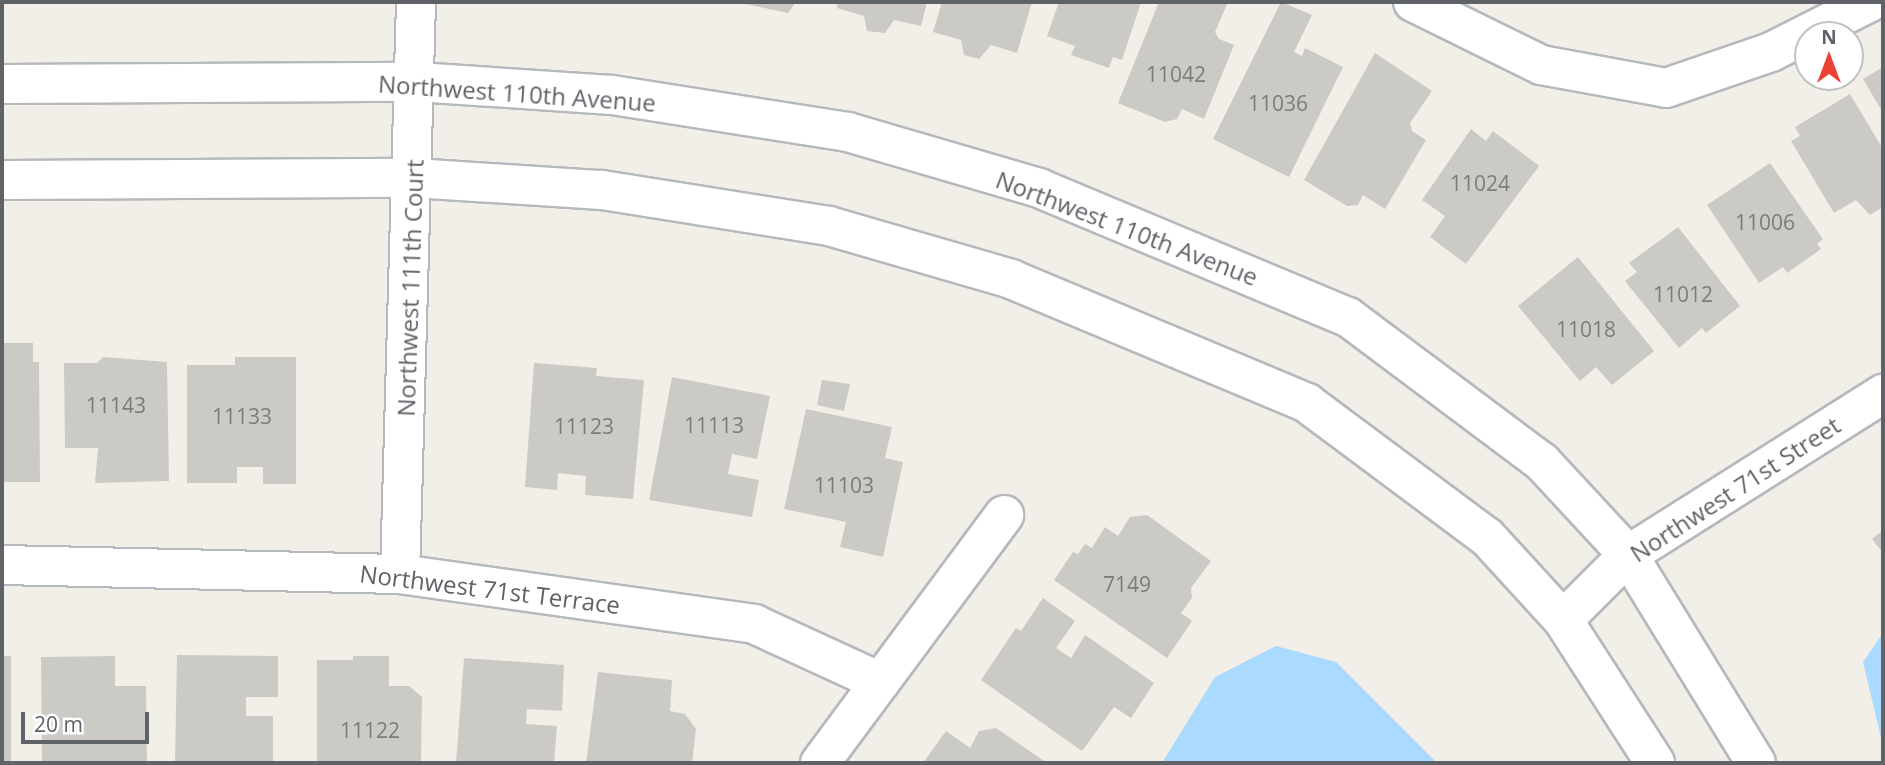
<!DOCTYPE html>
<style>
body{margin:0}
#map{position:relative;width:1885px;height:765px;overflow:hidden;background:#f1efe8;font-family:"Open Sans",sans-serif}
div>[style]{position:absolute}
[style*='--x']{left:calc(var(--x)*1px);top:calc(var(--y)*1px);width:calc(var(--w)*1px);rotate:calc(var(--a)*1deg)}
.water>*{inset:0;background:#aadaff}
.building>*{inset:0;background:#cccac5}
.roads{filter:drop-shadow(2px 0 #b5b8bc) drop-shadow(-2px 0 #b5b8bc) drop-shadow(0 2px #b5b8bc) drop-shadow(0 -2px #b5b8bc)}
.minor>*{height:38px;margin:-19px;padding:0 19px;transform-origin:19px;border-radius:19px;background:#fff}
span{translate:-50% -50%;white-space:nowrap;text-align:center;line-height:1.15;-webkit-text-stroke:5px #fff;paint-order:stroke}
.number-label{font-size:21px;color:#7a7d7f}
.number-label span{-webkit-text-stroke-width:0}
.street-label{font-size:24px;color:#5f6368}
.frame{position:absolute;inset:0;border:4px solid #5f6368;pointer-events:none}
.north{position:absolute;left:1794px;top:21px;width:70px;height:70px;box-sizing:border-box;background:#fff;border:2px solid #bfc1c3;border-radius:50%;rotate:0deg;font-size:19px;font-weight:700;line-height:28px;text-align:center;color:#5f6368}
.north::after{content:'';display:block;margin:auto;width:24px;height:32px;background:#ea4335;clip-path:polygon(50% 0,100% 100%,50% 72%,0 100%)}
.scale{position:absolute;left:21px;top:712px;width:128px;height:32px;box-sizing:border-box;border:4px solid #5f6368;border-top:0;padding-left:9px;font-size:21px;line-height:24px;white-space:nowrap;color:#5f6368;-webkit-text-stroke:5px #fff;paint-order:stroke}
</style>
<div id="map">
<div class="water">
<i style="clip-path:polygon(1883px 633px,1883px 746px,1863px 662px)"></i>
<i style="clip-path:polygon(1276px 646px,1336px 662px,1437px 763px,1162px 763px,1215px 677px)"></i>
</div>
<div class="building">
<i style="clip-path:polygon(736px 2px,796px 2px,788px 13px)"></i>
<i style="clip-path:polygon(838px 2px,927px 2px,921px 26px,894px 20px,885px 33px,867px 31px,864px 16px,837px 8px)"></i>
<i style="clip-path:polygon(942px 2px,1032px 2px,1017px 53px,991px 45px,979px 59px,964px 55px,961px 40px,933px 32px)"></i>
<i style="clip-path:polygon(1059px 2px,1141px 2px,1122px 60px,1113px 57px,1109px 68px,1071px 55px,1075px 46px,1047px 36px)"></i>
<i style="clip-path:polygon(1159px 2px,1228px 2px,1215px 32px,1219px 39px,1234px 45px,1204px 119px,1182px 109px,1177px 119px,1165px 122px,1118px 103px)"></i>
<i style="clip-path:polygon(1281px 2px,1312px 15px,1294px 52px,1302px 56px,1305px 48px,1343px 67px,1289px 177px,1213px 139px)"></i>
<i style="clip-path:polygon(1375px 53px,1432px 91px,1410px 123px,1412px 131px,1426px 140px,1385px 209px,1363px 195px,1358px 205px,1347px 206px,1304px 180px)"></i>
<i style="clip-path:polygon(1883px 67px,1883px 113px,1863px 79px)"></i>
<i style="clip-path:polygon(1850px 94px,1883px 149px,1883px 207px,1870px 215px,1856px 200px,1834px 213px,1791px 141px,1800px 136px,1795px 127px)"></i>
<i style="clip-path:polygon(1471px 129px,1486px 141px,1493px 131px,1539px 166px,1466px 264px,1430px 237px,1445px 216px,1422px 200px)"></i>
<i style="clip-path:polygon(1770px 163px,1823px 239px,1817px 244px,1821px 249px,1787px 273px,1783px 267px,1759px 283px,1707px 205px)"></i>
<i style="clip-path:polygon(1678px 227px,1740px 306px,1706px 333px,1702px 328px,1679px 348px,1625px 281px,1637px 272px,1629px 263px)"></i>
<i style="clip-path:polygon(1578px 257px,1654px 351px,1612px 385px,1596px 367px,1580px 381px,1518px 306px)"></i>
<i style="clip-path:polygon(2px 343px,33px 343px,33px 362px,39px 362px,40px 482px,2px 482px)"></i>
<i style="clip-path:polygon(103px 357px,167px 362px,169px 481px,95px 483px,98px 448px,65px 448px,64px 363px,97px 363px)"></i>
<i style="clip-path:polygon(235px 357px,296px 357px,296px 484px,263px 484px,263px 467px,237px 467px,237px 483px,187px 483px,187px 365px,235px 365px)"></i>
<i style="clip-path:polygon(534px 363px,597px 368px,596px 376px,644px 380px,633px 499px,585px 495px,586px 476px,558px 473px,557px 490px,525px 487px)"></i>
<i style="clip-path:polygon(672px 377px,770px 396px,757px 459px,732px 454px,728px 474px,759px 480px,752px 517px,649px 500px)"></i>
<i style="clip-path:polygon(822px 380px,850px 384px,844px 411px,817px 405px)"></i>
<i style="clip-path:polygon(806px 409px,892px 427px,885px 458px,903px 462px,883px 557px,840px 547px,846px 522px,784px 509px)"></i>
<i style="clip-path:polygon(1147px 515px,1211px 561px,1191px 588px,1192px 598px,1181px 613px,1192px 621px,1167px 658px,1054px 580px,1073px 552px,1078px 554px,1085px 544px,1092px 548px,1105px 527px,1118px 536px,1130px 517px)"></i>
<i style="clip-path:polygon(1883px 530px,1883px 553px,1872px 539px)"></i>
<i style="clip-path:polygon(1043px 598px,1075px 621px,1056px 648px,1071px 658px,1085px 635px,1154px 683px,1131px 718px,1114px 707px,1082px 751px,981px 680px,1016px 628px,1021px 631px)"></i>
<i style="clip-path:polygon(177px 655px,278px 656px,278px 697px,246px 697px,246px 716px,273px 716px,273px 763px,175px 763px)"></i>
<i style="clip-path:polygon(2px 656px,11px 656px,11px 763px,2px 763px)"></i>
<i style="clip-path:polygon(115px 656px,115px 686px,146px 686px,147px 763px,42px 763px,41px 657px)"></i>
<i style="clip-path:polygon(353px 656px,389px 656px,389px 686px,409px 686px,422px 697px,421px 763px,317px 763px,317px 660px,353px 660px)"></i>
<i style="clip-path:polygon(464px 658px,564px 665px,562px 711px,527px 709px,526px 724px,557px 726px,554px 763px,456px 763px)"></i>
<i style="clip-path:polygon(598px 672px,672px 680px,670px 711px,685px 714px,696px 729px,692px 763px,586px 763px)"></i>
<i style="clip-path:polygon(996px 728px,1047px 763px,923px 763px,946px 731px,970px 748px,979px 731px)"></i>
</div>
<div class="roads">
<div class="minor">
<i style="--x:1413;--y:2;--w:143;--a:26.2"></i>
<i style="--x:1541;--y:65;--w:127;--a:10.4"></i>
<i style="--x:1666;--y:88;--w:111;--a:-18.9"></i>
<i style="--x:1771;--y:52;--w:111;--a:-26.8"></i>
<i style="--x:2;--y:84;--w:415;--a:-0.3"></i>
<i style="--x:417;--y:82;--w:195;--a:3.8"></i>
<i style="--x:612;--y:95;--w:239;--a:8.9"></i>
<i style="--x:848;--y:132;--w:199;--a:16.3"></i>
<i style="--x:1039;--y:188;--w:335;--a:22.7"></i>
<i style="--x:1348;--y:317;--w:242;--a:36.8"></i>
<i style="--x:1542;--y:462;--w:127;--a:47.2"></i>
<i style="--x:1628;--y:555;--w:244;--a:58.4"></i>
<i style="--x:2;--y:180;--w:412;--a:-0.3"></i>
<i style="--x:414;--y:178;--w:188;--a:3.7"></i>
<i style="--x:602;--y:190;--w:230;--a:9"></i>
<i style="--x:829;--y:226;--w:190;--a:16.2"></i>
<i style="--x:1011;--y:279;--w:321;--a:22.7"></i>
<i style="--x:1307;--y:403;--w:224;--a:36.7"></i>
<i style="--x:1487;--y:537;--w:113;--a:47.5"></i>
<i style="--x:1563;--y:620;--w:170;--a:57.2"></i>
<i style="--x:2;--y:565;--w:398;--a:1.3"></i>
<i style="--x:400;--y:574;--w:358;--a:8"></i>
<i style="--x:754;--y:624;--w:139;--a:24.7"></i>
<i style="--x:400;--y:574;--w:572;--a:-88.4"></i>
<i style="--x:1563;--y:620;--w:92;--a:-45"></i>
<i style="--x:1628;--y:555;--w:302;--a:-32.3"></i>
<i style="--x:820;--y:763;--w:309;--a:-53.4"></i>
</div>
</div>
<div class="number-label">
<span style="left:1176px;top:74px">11042</span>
<span style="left:1278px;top:103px">11036</span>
<span style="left:1480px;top:183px">11024</span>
<span style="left:1765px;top:222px">11006</span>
<span style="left:1683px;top:294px">11012</span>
<span style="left:1586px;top:329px">11018</span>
<span style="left:116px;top:405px">11143</span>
<span style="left:242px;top:416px">11133</span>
<span style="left:714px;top:425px">11113</span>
<span style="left:584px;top:426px">11123</span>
<span style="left:844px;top:485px">11103</span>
<span style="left:1127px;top:584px">7149</span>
<span style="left:370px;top:730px">11122</span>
</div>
<div class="street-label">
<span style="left:517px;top:93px;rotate:4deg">Northwest 110th Avenue</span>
<span style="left:1127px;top:228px;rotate:21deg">Northwest 110th Avenue</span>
<span style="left:410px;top:288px;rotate:-88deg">Northwest 111th Court</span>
<span style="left:1735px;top:489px;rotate:-33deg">Northwest 71st Street</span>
<span style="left:490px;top:589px;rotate:7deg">Northwest 71st Terrace</span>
</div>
<div class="frame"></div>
<div class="north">N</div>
<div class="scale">20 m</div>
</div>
